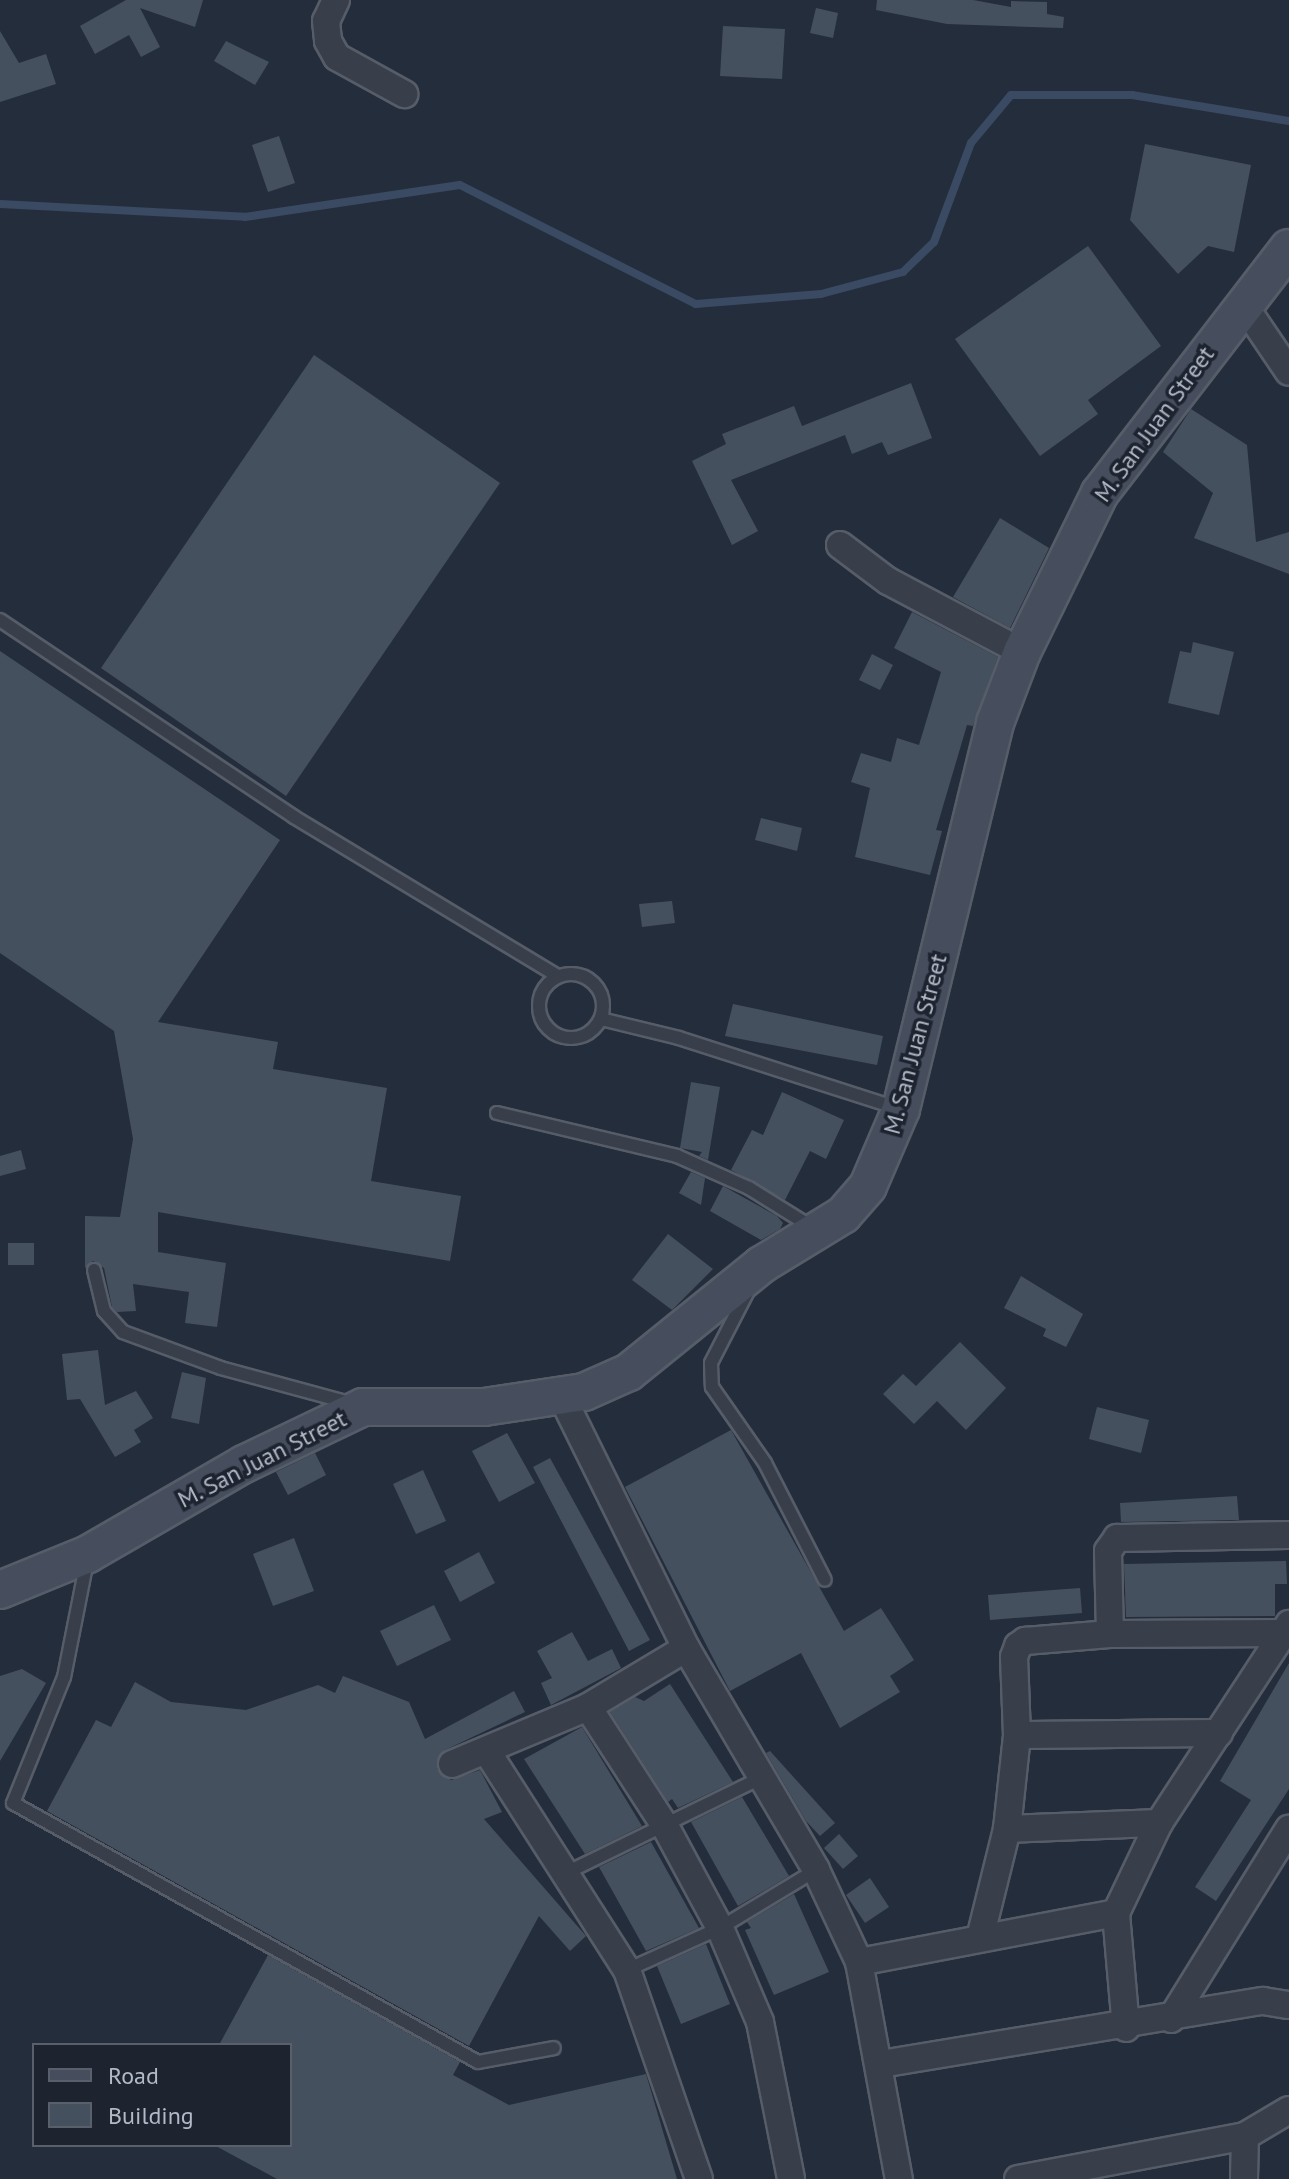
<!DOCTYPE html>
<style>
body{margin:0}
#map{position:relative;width:1289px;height:2179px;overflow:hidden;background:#242d3b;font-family:"PT Sans",sans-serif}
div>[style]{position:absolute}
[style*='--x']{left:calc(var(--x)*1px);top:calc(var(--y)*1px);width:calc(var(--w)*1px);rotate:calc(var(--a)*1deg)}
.stream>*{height:8px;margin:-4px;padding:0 4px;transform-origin:4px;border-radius:4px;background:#3a4a63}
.building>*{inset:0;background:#45505f}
.roads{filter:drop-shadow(2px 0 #565d69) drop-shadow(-2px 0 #565d69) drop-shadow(0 2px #565d69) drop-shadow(0 -2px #565d69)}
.lane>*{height:12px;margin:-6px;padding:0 6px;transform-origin:6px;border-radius:6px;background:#383f4b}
.lane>.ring{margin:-6px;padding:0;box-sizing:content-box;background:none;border:12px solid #383f4b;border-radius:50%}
.street>*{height:26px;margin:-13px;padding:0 13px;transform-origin:13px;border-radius:13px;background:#383f4b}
.secondary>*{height:36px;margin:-18px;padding:0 18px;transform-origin:18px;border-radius:18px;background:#464e5e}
span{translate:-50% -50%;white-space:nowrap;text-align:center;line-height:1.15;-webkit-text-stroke:7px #1d2430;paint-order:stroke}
.street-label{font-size:24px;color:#b3bac7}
.legend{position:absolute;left:32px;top:2043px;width:260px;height:104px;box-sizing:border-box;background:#1d2430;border:2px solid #59606c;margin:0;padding:10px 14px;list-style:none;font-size:24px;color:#b3bac7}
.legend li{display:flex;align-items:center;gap:16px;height:40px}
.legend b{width:40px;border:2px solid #59606c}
</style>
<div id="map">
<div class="stream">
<i style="--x:0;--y:204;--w:245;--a:3"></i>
<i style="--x:245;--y:217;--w:217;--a:-8.5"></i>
<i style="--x:460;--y:185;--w:264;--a:26.8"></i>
<i style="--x:696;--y:304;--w:125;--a:-4.6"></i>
<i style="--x:821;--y:294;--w:85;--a:-15"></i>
<i style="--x:903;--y:272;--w:43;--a:-44.1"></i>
<i style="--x:934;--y:242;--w:106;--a:-69.5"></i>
<i style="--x:971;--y:143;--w:62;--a:-50.2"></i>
<i style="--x:1011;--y:95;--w:121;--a:0"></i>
<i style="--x:1132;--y:95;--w:159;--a:9.4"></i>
</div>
<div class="building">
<i style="clip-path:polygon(126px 0,203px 0,195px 27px,140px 8px,160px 47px,141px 57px,129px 35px,95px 54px,80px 26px)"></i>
<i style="clip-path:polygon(877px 0,973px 0,1011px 7px,1011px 1px,1047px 2px,1047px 14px,1064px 17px,1063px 28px,947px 24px,876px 10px)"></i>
<i style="clip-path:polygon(816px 8px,838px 13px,833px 38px,810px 33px)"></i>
<i style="clip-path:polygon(723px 26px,785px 29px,782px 79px,720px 76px)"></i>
<i style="clip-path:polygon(0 31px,19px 63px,46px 54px,56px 84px,0 102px)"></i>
<i style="clip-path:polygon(226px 41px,269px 62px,255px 85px,214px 61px)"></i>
<i style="clip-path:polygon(279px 136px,295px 183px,268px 192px,252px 145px)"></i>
<i style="clip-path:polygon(1145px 144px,1251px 165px,1234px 252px,1208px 246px,1178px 274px,1130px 220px)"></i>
<i style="clip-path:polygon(1088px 246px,1161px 346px,1088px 400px,1098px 414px,1040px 456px,955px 339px)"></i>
<i style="clip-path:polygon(314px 355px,500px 483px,286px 796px,101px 668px)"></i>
<i style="clip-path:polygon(911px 383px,932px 438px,888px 455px,882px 442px,852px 454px,845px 435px,731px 480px,758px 531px,732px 545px,692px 461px,726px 444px,722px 434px,794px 406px,802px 426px)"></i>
<i style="clip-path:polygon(1191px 409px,1247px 445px,1256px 542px,1289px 532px,1289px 574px,1194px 538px,1213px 493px,1163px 452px)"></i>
<i style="clip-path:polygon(1000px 518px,1049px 548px,1010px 628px,953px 597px)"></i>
<i style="clip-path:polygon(912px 612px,998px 657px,973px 726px,967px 725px,936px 830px,942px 831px,930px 875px,855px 857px,870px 788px,851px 782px,861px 753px,891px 762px,897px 738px,919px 745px,941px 672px,894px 648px)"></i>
<i style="clip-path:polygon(1193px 642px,1234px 652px,1219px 715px,1168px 703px,1180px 651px,1191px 653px)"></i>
<i style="clip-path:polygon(0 651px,280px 840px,158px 1022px,278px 1042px,273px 1069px,387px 1088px,371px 1181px,461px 1196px,450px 1261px,158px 1212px,158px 1252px,226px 1263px,217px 1327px,185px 1323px,189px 1292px,133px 1284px,136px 1311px,117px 1312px,112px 1307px,104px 1268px,93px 1261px,85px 1268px,85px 1216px,120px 1217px,133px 1139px,114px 1031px,0 953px)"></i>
<i style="clip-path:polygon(872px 654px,893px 665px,880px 690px,859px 680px)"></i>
<i style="clip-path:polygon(761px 818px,802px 828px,797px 851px,755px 840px)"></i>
<i style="clip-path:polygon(672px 901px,675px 923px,642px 927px,639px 904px)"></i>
<i style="clip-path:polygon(733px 1004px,883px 1036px,877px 1065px,725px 1036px)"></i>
<i style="clip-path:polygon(691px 1082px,720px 1087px,708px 1160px,699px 1156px,702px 1152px,680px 1148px)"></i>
<i style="clip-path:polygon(782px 1092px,844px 1120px,826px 1159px,810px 1151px,785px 1200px,731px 1170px,752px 1130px,763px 1135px)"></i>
<i style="clip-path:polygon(21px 1150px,26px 1169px,0 1176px,0 1156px)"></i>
<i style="clip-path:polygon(691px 1172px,705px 1178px,701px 1205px,679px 1193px)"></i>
<i style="clip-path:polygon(723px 1186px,777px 1216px,783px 1223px,780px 1229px,761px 1240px,710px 1211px)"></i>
<i style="clip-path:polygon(668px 1234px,713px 1269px,672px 1310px,632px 1280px)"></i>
<i style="clip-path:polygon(8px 1243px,34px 1243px,34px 1265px,8px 1265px)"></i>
<i style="clip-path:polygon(1021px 1276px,1083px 1314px,1066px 1347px,1043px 1336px,1046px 1329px,1004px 1308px)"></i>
<i style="clip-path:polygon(960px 1342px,1006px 1388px,966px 1430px,937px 1401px,914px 1424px,883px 1394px,903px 1374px,916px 1386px)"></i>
<i style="clip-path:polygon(98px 1350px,105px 1405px,136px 1391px,153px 1418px,134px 1430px,141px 1442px,115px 1457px,80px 1399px,67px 1400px,62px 1354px)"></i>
<i style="clip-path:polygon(182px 1372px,206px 1378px,199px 1424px,171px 1418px)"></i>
<i style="clip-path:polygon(1097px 1407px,1149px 1420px,1141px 1453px,1089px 1439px)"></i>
<i style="clip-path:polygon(731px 1430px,844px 1631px,881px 1608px,914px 1660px,890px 1676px,900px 1692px,840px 1728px,801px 1653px,730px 1691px,625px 1487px)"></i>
<i style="clip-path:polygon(507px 1433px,535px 1483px,499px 1502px,472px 1451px)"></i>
<i style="clip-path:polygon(315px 1453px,326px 1475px,288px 1495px,276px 1472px)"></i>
<i style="clip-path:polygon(550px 1458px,650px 1640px,629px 1651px,533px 1467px)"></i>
<i style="clip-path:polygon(423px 1470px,446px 1521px,416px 1534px,393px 1484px)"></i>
<i style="clip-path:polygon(1237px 1496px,1239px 1520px,1121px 1522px,1120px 1503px)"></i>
<i style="clip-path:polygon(294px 1538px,314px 1591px,273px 1606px,253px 1554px)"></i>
<i style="clip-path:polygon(479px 1552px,495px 1583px,460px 1602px,444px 1571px)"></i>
<i style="clip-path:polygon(1286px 1561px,1287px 1584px,1275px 1584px,1275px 1616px,1126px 1617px,1124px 1564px)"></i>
<i style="clip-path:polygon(1080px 1588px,1082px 1613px,990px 1620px,988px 1595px)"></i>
<i style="clip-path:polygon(434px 1605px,451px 1640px,397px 1666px,380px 1631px)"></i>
<i style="clip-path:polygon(572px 1632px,588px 1661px,612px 1649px,621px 1668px,551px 1705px,541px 1683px,552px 1678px,537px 1651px)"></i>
<i style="clip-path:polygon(1289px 1663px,1289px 1789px,1216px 1901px,1195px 1887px,1251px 1800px,1220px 1781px)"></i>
<i style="clip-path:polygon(22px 1669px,46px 1683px,0 1761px,0 1676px)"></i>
<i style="clip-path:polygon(343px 1676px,409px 1702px,425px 1739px,514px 1691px,525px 1712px,445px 1750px,437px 1769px,451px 1780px,480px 1770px,502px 1812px,484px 1819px,586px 1936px,570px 1951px,539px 1916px,469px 2046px,47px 1811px,96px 1720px,111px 1727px,135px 1682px,171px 1702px,246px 1710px,318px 1685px,335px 1693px)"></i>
<i style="clip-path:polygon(670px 1684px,733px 1782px,678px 1808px,672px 1799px,668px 1802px,610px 1712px,635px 1697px,644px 1701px)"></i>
<i style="clip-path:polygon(582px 1727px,642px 1826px,585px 1854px,524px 1759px)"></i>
<i style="clip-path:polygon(770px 1751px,835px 1823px,820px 1836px,806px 1821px,766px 1753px)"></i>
<i style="clip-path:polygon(742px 1797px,789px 1876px,738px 1906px,691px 1822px)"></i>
<i style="clip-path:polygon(839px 1834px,858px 1856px,843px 1869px,824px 1848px)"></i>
<i style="clip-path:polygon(651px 1842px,699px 1928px,646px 1951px,599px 1867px)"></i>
<i style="clip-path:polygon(870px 1878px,889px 1907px,865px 1923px,846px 1895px)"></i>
<i style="clip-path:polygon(794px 1894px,829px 1972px,774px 1995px,745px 1930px,751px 1928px,747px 1922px)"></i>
<i style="clip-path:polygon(706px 1944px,730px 2004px,681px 2024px,657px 1966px)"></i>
<i style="clip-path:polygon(268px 1955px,460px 2062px,453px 2075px,509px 2105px,646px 2074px,677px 2179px,277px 2179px,214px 2145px,290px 2145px,290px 2045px,219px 2045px)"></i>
</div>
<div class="roads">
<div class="lane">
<i style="--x:0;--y:620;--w:354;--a:33.8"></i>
<i style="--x:294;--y:817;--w:308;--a:31.1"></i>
<i class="ring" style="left:539px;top:974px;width:52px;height:52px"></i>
<i style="--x:601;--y:1019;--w:80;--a:13.7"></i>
<i style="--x:679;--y:1038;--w:229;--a:17.8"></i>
<i style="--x:497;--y:1113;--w:185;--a:13.4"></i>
<i style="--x:677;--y:1156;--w:79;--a:24"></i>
<i style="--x:749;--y:1188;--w:75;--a:32"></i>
<i style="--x:94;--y:1270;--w:42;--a:76.3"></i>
<i style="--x:104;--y:1311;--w:28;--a:48"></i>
<i style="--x:123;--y:1332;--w:104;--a:20.2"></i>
<i style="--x:221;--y:1368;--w:134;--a:15.2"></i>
<i style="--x:749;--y:1289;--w:83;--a:117.2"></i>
<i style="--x:711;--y:1363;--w:24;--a:88"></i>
<i style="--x:712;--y:1387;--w:93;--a:55.1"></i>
<i style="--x:765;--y:1463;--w:131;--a:62.9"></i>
<i style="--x:87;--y:1561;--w:118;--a:101.2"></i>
<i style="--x:64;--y:1677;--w:136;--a:112"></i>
<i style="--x:13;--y:1803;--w:532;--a:29.12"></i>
<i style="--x:478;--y:2062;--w:77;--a:-10.4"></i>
<i style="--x:566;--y:1873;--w:215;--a:-26"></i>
<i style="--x:627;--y:1970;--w:102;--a:-24.3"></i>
<i style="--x:720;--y:1928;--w:112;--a:-31.1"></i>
</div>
<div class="street">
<i style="--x:336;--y:0;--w:23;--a:115"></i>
<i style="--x:326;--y:21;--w:20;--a:84"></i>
<i style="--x:328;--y:41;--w:18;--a:61"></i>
<i style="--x:337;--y:57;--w:77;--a:28.9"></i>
<i style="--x:1245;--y:307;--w:78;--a:55.9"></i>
<i style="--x:840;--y:545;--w:60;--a:36.9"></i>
<i style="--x:888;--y:581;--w:152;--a:27.9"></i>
<i style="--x:562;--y:1397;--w:280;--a:63.7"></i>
<i style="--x:686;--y:1648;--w:257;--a:59.6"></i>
<i style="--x:816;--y:1870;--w:102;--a:64.9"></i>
<i style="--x:859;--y:1962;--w:221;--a:79.6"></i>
<i style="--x:1110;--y:1634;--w:83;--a:-91.4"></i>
<i style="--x:1108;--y:1551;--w:16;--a:-55"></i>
<i style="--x:1117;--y:1538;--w:172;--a:-1"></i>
<i style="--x:588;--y:1707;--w:142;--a:57.1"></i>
<i style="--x:665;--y:1826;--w:116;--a:61.7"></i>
<i style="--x:720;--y:1928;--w:102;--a:66.9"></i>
<i style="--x:760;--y:2022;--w:160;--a:78.8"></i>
<i style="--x:1017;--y:1735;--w:202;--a:-0.6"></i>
<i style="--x:488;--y:1753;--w:258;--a:57.4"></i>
<i style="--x:627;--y:1970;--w:221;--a:71"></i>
<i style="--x:452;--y:1764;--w:147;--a:-22.7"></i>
<i style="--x:588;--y:1707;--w:114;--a:-31"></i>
<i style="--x:1007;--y:1829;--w:152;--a:-2.3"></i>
<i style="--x:980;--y:1938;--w:112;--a:-76.1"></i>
<i style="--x:1007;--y:1829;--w:95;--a:-83.9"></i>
<i style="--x:1017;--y:1735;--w:78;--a:-92.2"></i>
<i style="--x:1014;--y:1657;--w:12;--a:-70"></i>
<i style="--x:1018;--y:1646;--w:9;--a:-36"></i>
<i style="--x:1025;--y:1641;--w:85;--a:-4.7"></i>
<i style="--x:1110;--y:1634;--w:173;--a:-0.3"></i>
<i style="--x:859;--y:1962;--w:262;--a:-10.8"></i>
<i style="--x:1171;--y:2019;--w:224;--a:-58.2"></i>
<i style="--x:1126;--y:2028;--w:115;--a:-95"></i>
<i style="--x:1116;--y:1913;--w:100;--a:-64.5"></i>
<i style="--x:1159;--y:1823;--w:238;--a:-56.8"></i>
<i style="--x:881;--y:2064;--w:387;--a:-9.4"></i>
<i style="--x:1263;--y:2001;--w:26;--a:9"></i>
<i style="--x:1018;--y:2179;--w:231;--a:-10.7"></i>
<i style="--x:1245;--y:2136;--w:51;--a:-30.6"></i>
<i style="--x:1244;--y:2179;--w:43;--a:-88.7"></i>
</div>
<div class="secondary">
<i style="--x:0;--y:1590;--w:95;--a:-22.2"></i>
<i style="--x:88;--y:1554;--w:180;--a:-30"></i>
<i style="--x:244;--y:1464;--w:132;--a:-25.6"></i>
<i style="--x:363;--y:1407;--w:121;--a:0"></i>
<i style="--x:484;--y:1407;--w:101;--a:-8.5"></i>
<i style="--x:584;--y:1392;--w:49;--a:-24"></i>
<i style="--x:629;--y:1372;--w:170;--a:-39"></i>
<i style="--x:761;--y:1265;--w:96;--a:-31.4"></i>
<i style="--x:843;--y:1215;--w:38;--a:-49"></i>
<i style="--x:868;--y:1186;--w:84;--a:-66.8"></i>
<i style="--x:901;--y:1109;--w:397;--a:-76.3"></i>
<i style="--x:995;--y:723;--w:76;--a:-69.2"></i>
<i style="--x:1022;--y:652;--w:177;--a:-63.9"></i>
<i style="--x:1100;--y:493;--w:309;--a:-52.4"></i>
</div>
</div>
<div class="street-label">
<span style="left:1154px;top:424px;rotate:-54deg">M. San Juan Street</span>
<span style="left:915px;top:1044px;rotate:-75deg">M. San Juan Street</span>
<span style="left:262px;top:1459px;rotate:-27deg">M. San Juan Street</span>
</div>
<ul class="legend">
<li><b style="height:10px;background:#464e5e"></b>Road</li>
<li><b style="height:22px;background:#45505f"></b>Building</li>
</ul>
</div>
